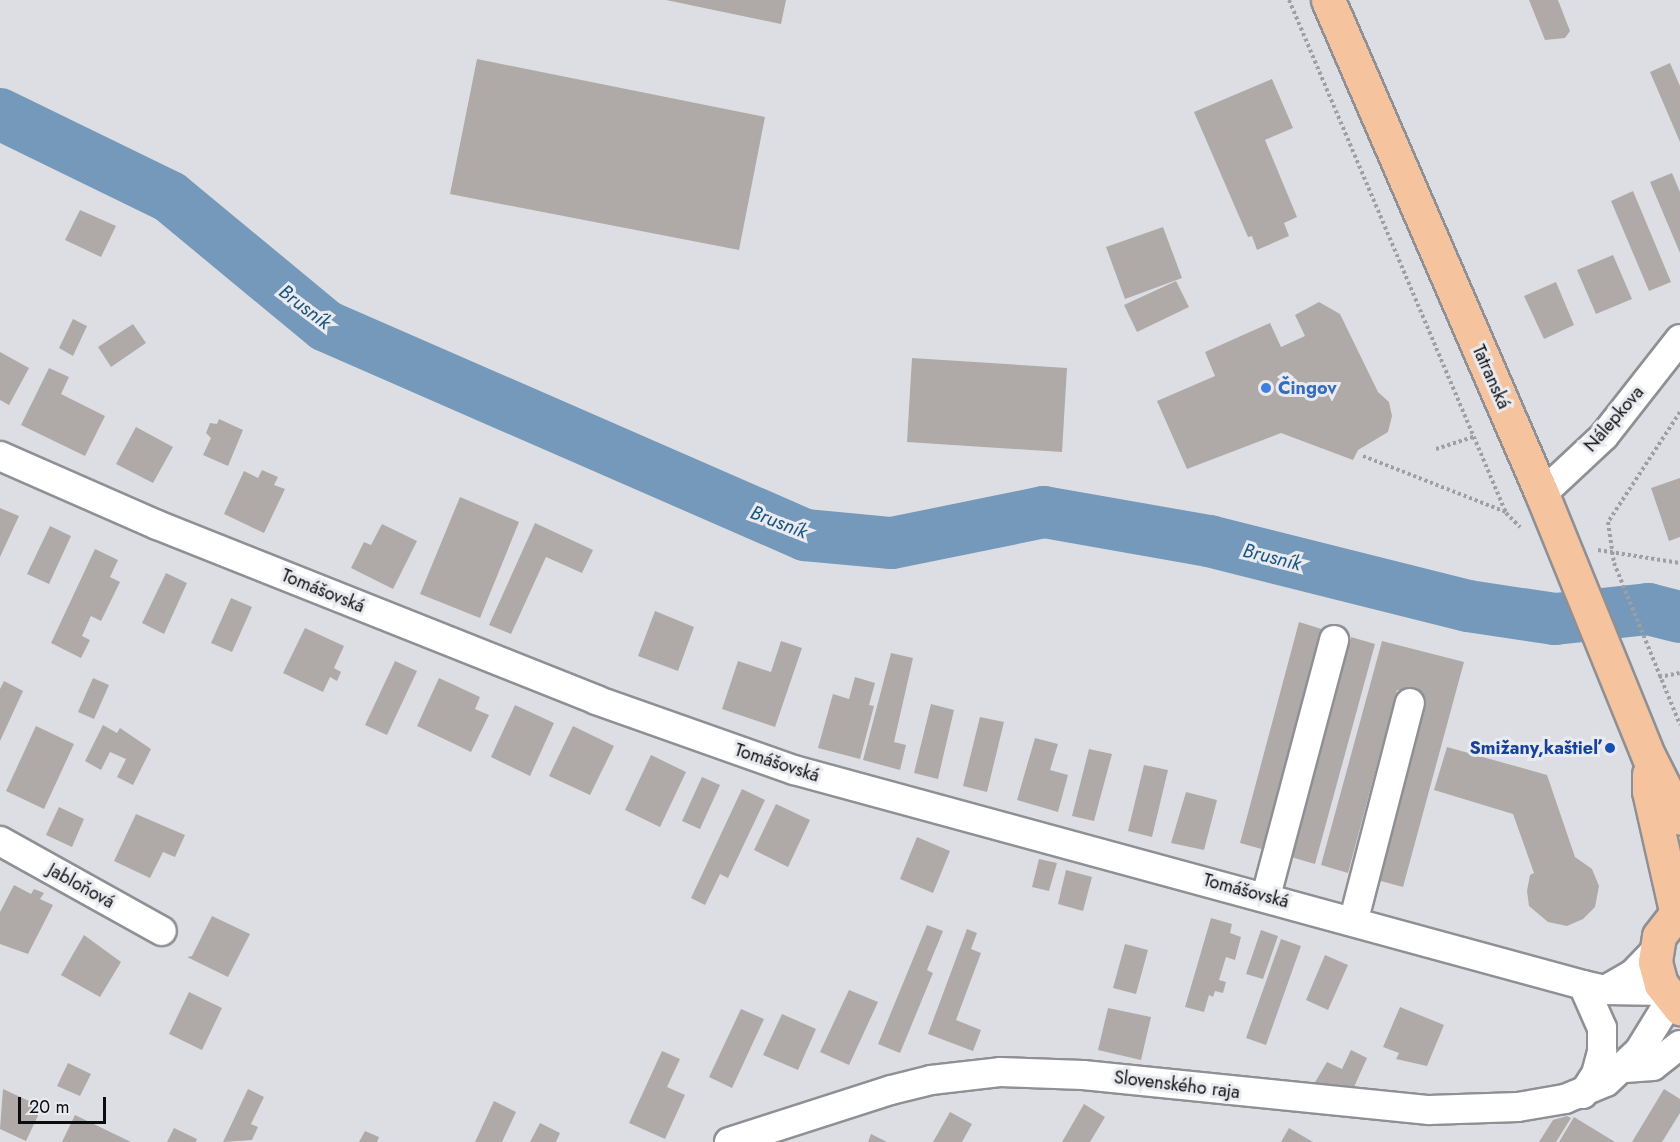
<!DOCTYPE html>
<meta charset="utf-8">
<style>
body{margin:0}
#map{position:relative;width:1680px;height:1142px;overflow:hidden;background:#dddee3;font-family:Jost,sans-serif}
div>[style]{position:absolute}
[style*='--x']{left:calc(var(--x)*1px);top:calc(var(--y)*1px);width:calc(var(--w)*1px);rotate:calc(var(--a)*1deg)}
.river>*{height:52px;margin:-26px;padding:0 26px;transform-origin:26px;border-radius:26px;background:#7599ba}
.building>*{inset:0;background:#afaaa7}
.path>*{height:4px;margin-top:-2px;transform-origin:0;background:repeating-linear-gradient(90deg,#9e9fa2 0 3px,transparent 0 6px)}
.roads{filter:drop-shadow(2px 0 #8f9095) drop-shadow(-2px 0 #8f9095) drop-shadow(0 2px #8f9095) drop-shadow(0 -2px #8f9095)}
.minor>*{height:28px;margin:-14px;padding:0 14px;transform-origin:14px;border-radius:14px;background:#fff}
.major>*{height:33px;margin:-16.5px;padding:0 16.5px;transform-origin:16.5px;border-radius:16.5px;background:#f5c49e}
.dots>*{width:16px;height:16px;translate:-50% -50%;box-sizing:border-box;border:3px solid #eaebf0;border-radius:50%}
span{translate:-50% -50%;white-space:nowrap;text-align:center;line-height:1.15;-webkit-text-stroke:6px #eaebf0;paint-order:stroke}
.street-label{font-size:18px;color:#0b0c0d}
.shop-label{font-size:18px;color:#366cbe;font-weight:700}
.left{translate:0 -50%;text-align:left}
.transit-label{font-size:18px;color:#164399;font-weight:700}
.right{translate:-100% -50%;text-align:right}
.water-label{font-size:20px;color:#1a547f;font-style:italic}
.scale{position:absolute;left:18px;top:1097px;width:88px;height:27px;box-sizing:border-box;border:3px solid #0b0c0d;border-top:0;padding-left:8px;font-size:18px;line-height:21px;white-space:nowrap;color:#0b0c0d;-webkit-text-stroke:4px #eaebf0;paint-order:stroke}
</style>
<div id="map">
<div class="river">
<i style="--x:0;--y:114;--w:189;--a:26"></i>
<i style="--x:170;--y:197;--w:202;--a:39.6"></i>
<i style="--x:326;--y:326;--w:523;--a:23.57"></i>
<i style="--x:805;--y:535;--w:87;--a:5.3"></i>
<i style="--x:892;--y:543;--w:155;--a:-11.5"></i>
<i style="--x:1044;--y:512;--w:168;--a:10"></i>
<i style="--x:1209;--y:541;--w:267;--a:14.1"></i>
<i style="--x:1468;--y:606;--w:88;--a:8.5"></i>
<i style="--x:1555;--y:619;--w:94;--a:-6.1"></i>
<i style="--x:1648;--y:609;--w:33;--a:14"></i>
</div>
<div class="building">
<i style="clip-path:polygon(666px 0,786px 0,781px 24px)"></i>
<i style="clip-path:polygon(1529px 0,1558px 0,1570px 31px,1565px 38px,1545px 40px)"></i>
<i style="clip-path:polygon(477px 59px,765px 117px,739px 250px,450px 194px)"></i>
<i style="clip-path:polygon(1670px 63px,1680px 86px,1680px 142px,1650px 72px)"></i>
<i style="clip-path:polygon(1272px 79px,1293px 128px,1265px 140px,1297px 217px,1284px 223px,1289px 236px,1257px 250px,1252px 236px,1248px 237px,1194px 112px)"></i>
<i style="clip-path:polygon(1672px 173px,1680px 192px,1680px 253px,1650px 182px)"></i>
<i style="clip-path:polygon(1633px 191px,1671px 282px,1649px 291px,1611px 201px)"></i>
<i style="clip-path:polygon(80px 210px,116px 226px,101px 257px,65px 240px)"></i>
<i style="clip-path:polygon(1163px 227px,1182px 278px,1125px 299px,1106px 247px)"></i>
<i style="clip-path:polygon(1613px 255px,1632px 299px,1596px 314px,1577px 270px)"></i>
<i style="clip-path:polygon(1176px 281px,1189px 307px,1137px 332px,1124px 305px)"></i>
<i style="clip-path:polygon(1556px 282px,1574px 325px,1544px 339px,1524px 296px)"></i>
<i style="clip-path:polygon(1319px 302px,1340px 314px,1378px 392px,1389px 402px,1392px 416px,1388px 432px,1358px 450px,1353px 460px,1281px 433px,1187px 469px,1157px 401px,1215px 376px,1205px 352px,1270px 323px,1281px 347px,1305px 336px,1295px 315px)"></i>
<i style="clip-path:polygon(73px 319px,87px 326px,73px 356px,59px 348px)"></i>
<i style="clip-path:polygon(133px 324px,146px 343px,111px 367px,98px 347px)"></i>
<i style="clip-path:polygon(0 352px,29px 368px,9px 405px,0 400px)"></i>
<i style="clip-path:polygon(912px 358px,1067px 368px,1062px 452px,907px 442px)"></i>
<i style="clip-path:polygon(49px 368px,69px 377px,61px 394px,105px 416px,85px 456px,21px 425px)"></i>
<i style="clip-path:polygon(219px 419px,243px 430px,228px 466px,203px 455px,211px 438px,206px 433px,210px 423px,217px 424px)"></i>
<i style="clip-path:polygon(136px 427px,173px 447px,153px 483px,116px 464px)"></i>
<i style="clip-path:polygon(262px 470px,278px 477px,274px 485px,285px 489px,264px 533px,224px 514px,244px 471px,258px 478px)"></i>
<i style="clip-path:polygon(1680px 478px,1680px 537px,1669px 541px,1651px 488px)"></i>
<i style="clip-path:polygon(460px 497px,519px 522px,480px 618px,420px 594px)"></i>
<i style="clip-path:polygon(0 508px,19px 516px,0 557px)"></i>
<i style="clip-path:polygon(535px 523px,593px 550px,582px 573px,546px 557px,511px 634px,489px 625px)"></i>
<i style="clip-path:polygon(382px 524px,417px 541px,393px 589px,351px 568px,364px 542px,371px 545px)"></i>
<i style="clip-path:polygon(50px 526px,71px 536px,49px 584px,27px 574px)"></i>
<i style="clip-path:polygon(95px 549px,118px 560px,110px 577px,120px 582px,101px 621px,91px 616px,82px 636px,90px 640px,81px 658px,51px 643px)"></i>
<i style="clip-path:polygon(166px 573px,187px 583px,164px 634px,142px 623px)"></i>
<i style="clip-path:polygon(231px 598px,252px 607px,232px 652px,211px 643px)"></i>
<i style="clip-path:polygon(655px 611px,694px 627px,678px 671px,638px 656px)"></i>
<i style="clip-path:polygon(1299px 622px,1325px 630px,1265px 850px,1240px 843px)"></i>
<i style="clip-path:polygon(305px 628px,344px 646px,334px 668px,341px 672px,337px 681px,330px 677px,323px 692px,283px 673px)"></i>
<i style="clip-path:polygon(1351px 637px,1375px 644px,1315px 864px,1291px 857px)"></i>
<i style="clip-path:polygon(781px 641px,802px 648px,775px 727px,722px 709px,738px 661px,771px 672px)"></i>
<i style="clip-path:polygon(1382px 641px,1464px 662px,1403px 887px,1377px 880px,1426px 698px,1397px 690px,1348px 873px,1321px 865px)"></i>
<i style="clip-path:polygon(891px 653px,913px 658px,894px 742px,906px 745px,900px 770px,863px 760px)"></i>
<i style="clip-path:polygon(395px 661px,417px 671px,387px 735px,365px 725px)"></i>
<i style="clip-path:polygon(855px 677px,875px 683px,869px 705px,874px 706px,860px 759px,818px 748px,833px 694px,849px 699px)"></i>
<i style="clip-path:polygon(93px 678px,109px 685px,94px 719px,78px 712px)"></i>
<i style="clip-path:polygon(439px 678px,480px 697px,475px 709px,489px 715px,471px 752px,417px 726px)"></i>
<i style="clip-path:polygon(4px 681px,23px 691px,0 741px,0 689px)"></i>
<i style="clip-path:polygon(931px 704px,954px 710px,938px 779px,914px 773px)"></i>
<i style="clip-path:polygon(515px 705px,554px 723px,530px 776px,491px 757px)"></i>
<i style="clip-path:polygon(980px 717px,1004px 722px,987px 792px,963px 786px)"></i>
<i style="clip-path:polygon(103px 725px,117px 733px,120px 728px,151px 749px,133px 785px,117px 777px,126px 759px,110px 752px,101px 770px,85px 761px)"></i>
<i style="clip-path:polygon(36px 726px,74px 744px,44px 809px,6px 791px)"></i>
<i style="clip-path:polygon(573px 726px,614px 746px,590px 795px,549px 776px)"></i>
<i style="clip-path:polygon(1035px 738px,1058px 744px,1050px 770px,1068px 775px,1058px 812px,1017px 800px)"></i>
<i style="clip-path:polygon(1447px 747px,1547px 775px,1575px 857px,1592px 869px,1599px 886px,1595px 907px,1583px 919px,1567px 926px,1548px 922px,1529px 906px,1527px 891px,1530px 875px,1534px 873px,1513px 814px,1434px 790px)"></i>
<i style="clip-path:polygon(1089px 749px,1112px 754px,1094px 821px,1072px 816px)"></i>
<i style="clip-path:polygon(651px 755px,686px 772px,660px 827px,625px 810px)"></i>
<i style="clip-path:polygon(1144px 765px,1168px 770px,1152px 837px,1128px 831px)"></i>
<i style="clip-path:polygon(702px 777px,720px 785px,700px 829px,682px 821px)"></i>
<i style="clip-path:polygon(742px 789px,765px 800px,728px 878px,720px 874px,705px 905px,691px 898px)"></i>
<i style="clip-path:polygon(1186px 792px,1217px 800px,1204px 850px,1171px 843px)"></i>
<i style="clip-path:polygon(776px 804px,810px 820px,788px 867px,754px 850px)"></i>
<i style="clip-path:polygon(59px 807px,84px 819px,72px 847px,46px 835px)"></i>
<i style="clip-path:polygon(136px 814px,185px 835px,175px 857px,163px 852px,150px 878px,114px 861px)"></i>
<i style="clip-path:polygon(917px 837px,950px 851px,933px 893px,900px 879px)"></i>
<i style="clip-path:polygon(1039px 859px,1057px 863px,1049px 891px,1032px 887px)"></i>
<i style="clip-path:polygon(1066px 870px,1092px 877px,1083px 911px,1058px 904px)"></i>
<i style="clip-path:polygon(14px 885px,31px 894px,34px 889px,44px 893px,40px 899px,53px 905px,28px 954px,0 944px,0 912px)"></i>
<i style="clip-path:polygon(212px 916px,250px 934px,228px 977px,187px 957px,192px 956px)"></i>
<i style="clip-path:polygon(1211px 918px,1232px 924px,1230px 933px,1241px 937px,1235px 960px,1226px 957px,1219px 980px,1226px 982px,1223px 993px,1215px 991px,1213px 997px,1209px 995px,1204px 1012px,1185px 1007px)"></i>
<i style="clip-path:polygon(927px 925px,943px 931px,927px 970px,933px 973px,900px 1053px,878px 1044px)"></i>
<i style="clip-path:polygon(967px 929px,977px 933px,971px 949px,981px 953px,956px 1020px,981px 1030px,973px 1051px,928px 1034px)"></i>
<i style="clip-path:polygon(1261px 930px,1278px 936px,1263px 979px,1246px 974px)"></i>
<i style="clip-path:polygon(84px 935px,121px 962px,100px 997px,61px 975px)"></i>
<i style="clip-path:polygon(1281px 939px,1301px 946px,1266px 1045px,1246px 1038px)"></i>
<i style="clip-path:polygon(1125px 944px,1148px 950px,1136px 994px,1113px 988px)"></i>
<i style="clip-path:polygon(1325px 955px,1348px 965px,1328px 1010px,1306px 1000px)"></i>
<i style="clip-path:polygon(849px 990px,878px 1002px,849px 1065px,820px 1052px)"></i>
<i style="clip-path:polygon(189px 992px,222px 1008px,202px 1050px,169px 1034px)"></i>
<i style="clip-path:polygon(1400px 1007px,1444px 1025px,1427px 1066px,1396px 1059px,1399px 1053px,1383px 1047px)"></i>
<i style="clip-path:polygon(1108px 1008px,1151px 1017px,1141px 1060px,1098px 1050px)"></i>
<i style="clip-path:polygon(741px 1009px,764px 1019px,732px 1088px,709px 1077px)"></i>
<i style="clip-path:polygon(782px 1014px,816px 1029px,798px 1070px,763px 1055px)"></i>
<i style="clip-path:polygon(1351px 1050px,1367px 1058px,1354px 1087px,1314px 1084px,1327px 1062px,1342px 1069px)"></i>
<i style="clip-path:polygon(662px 1051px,680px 1059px,667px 1087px,685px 1095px,665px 1139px,629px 1123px)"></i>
<i style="clip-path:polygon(68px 1063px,91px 1074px,80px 1096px,57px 1086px)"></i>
<i style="clip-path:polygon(3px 1089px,42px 1107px,26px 1141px,0 1129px)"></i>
<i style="clip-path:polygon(248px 1089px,264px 1097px,251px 1124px,258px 1127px,252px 1140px,223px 1142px)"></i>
<i style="clip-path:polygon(1664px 1089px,1680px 1099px,1680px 1113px,1662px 1142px,1632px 1142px)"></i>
<i style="clip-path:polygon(494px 1101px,516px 1112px,502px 1142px,475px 1142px)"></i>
<i style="clip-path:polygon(1084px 1104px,1105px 1117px,1090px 1142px,1062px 1142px)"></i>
<i style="clip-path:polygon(950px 1112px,972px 1124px,962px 1142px,933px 1142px)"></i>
<i style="clip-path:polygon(75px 1115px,131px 1142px,62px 1142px)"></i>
<i style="clip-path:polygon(1567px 1116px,1571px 1118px,1556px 1142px,1539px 1142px,1553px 1120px)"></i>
<i style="clip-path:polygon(1574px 1117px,1615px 1142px,1559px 1142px)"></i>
<i style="clip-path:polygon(540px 1123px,560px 1133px,556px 1142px,530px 1142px)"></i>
<i style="clip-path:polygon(174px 1128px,197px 1139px,196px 1142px,167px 1142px)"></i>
<i style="clip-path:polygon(1289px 1128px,1313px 1142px,1281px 1142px)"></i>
<i style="clip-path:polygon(365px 1131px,379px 1137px,377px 1142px,359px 1142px)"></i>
<i style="clip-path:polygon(871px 1134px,887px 1142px,868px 1142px)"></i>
</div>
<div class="path">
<i style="--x:1289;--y:0;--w:557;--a:67.07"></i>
<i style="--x:1506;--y:513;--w:20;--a:45"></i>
<i style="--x:1680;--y:412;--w:131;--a:123.2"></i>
<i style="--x:1608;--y:522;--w:41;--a:81.7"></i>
<i style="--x:1614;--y:563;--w:175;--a:67.8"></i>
<i style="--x:1436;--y:449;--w:40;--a:-18"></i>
<i style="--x:1363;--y:456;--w:154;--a:21.4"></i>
<i style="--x:1598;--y:550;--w:83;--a:9"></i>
<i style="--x:1659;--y:677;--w:21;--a:-11"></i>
</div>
<div class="roads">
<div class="minor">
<i style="--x:0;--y:456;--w:171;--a:23.7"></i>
<i style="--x:157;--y:525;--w:473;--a:21.7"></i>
<i style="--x:596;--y:700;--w:210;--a:19.5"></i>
<i style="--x:794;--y:770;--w:818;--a:15.24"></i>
<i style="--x:1583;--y:985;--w:23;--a:13"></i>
<i style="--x:1605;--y:990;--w:60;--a:1"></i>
<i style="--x:1542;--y:494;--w:85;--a:-43.1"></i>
<i style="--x:1604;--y:436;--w:123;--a:-51.9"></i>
<i style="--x:0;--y:841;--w:185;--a:29.1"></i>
<i style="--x:1266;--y:896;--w:265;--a:-75.1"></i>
<i style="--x:1354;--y:919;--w:223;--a:-75.5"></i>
<i style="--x:1605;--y:990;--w:34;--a:-30"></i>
<i style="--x:1634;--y:973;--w:32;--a:-46"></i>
<i style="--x:1625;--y:1068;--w:28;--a:-4"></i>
<i style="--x:1653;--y:1066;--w:34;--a:-38"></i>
<i style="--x:1583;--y:1094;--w:24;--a:-57"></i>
<i style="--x:1596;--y:1074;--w:24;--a:-75"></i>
<i style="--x:1602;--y:1051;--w:23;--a:-90"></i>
<i style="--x:1602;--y:1028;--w:47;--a:-113.8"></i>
<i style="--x:729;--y:1142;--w:170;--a:-17.8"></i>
<i style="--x:891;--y:1090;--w:41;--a:-14"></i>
<i style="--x:931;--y:1080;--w:69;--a:-6.6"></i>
<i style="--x:1000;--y:1072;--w:83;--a:2.1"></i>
<i style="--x:1083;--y:1075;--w:348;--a:5.8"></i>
<i style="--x:1429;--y:1110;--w:89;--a:-1.9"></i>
<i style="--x:1518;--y:1107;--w:48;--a:-9.7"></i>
<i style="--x:1565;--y:1099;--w:44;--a:-22.5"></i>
<i style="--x:1606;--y:1082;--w:45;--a:-43.2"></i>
<i style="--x:1639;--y:1051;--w:61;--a:-58.4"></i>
</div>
<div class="major">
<i style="--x:1328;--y:0;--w:538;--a:66.58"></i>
<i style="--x:1542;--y:494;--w:284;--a:67.9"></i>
<i style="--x:1649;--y:757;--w:68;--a:63.1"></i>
<i style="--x:1649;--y:774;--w:17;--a:90"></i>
<i style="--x:1649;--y:791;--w:123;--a:77.3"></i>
<i style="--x:1680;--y:909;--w:34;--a:128"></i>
<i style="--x:1659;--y:936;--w:26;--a:99"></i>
<i style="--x:1655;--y:962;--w:23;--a:75"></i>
<i style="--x:1661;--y:984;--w:31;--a:52"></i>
</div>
</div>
<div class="dots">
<i style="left:1266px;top:388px;background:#3f7fe0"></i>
<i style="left:1610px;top:748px;background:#1a4fb4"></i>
</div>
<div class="street-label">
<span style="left:1491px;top:377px;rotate:66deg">Tatranská</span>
<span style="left:1614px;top:419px;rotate:-49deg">Nálepkova</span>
<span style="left:323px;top:591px;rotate:22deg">Tomášovská</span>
<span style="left:777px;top:763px;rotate:18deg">Tomášovská</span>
<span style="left:81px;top:886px;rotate:29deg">Jabloňová</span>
<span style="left:1246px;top:891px;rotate:15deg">Tomášovská</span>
<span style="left:1177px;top:1085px;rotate:7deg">Slovenského raja</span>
</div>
<div class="shop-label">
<span class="left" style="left:1278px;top:388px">Čingov</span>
</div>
<div class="transit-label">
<span class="right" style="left:1598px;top:748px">Smižany,kaštieľ</span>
</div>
<div class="water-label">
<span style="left:305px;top:307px;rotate:37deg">Brusník</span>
<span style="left:779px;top:522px;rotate:21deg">Brusník</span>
<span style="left:1272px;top:557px;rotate:14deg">Brusník</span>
</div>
<div class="scale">20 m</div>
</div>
